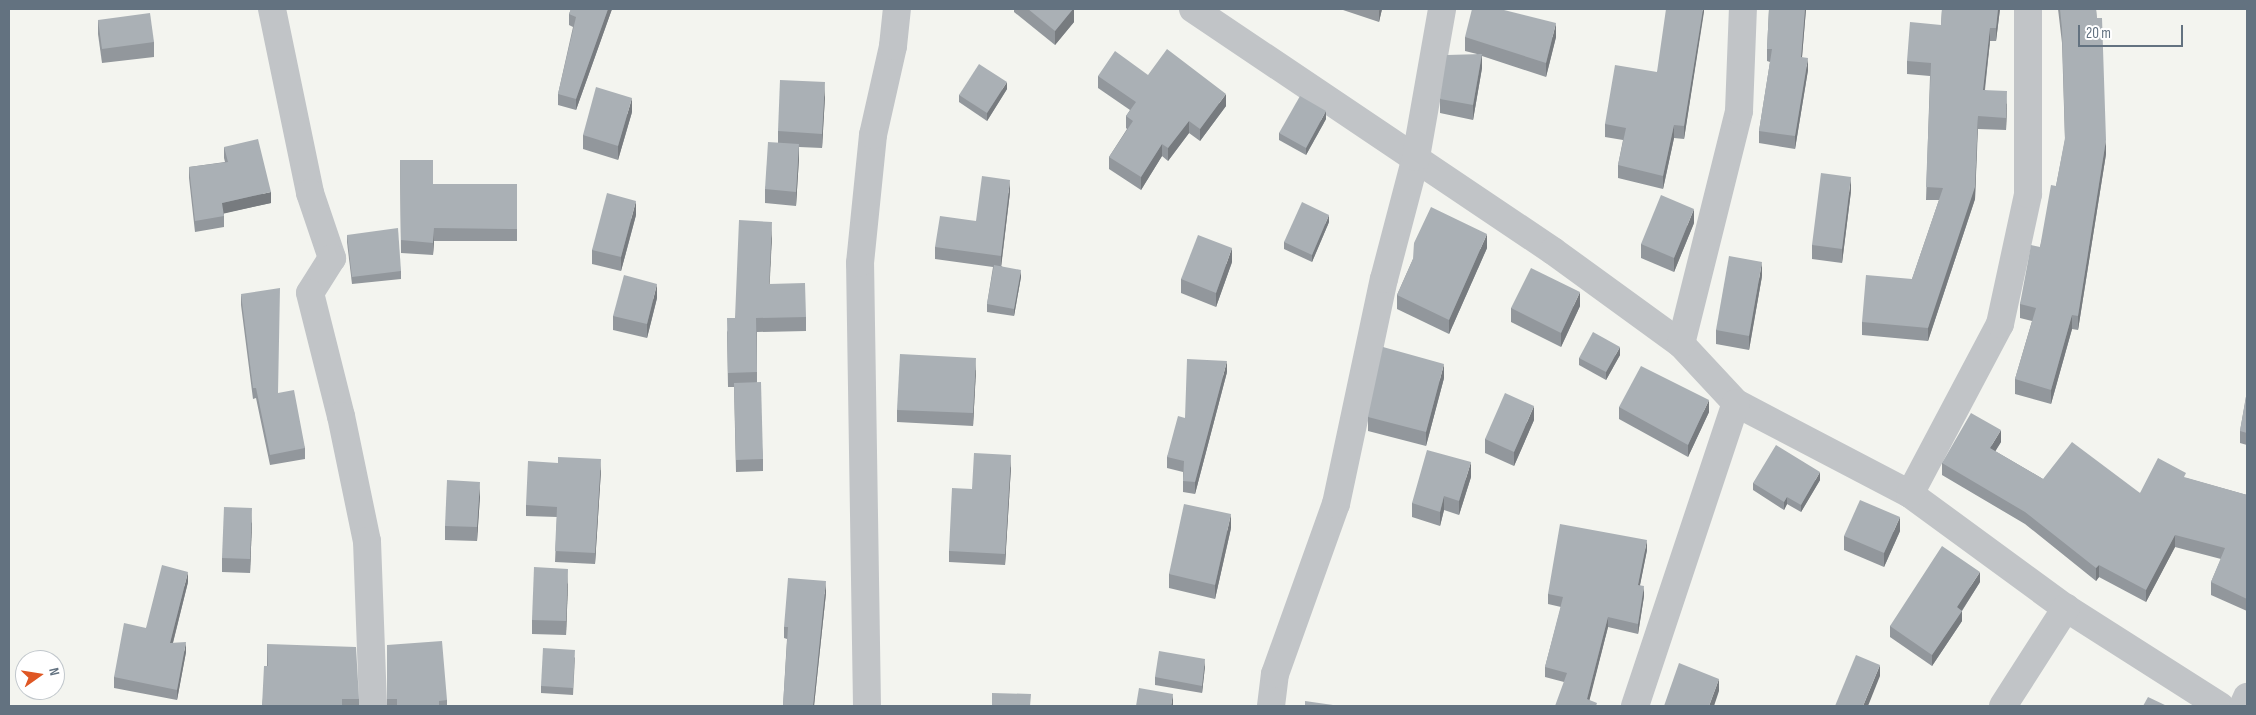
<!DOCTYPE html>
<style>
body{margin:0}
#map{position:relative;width:2256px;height:715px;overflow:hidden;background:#f3f4ef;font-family:"Sofia Sans Condensed",sans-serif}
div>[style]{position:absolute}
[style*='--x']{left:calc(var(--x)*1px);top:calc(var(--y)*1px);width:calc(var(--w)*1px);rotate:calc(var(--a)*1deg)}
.minor>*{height:28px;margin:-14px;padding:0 14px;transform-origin:14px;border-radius:14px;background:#c1c4c7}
.wall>*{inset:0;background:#92979c}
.shaded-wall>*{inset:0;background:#777b7f}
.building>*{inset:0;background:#aab0b5}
span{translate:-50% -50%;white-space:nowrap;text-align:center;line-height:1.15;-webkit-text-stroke:5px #fff;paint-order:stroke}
.frame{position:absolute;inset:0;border:10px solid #637280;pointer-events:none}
.north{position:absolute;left:15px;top:650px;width:50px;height:50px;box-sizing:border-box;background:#fff;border:1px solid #c1c7cc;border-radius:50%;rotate:77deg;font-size:14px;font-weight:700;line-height:20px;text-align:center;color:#637280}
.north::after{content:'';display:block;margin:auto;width:18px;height:22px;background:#df5724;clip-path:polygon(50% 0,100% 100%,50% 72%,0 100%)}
.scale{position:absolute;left:2078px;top:25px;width:105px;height:22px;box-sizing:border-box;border:2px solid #637280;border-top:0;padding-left:6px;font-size:15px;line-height:18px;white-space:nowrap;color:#637280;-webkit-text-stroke:4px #fff;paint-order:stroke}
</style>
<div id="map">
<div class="minor">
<i style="--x:272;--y:9;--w:188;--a:78.3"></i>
<i style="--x:310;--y:193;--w:69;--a:71.3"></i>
<i style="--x:332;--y:258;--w:41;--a:122.2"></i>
<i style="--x:310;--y:293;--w:127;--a:75.9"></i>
<i style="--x:341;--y:416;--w:128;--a:78.3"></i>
<i style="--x:367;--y:541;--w:165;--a:87.9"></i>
<i style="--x:1193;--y:9;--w:434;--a:33.9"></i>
<i style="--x:1553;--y:251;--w:158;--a:36"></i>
<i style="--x:1681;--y:344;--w:81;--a:47"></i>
<i style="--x:1736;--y:403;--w:196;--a:27.6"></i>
<i style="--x:1910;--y:494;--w:193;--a:36.2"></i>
<i style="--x:2066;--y:608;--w:183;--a:32.5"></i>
<i style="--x:1681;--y:344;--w:240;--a:-76"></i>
<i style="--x:1739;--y:111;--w:102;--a:-87.8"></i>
<i style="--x:1910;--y:494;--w:192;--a:-62.1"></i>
<i style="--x:2000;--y:324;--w:133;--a:-77.8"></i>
<i style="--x:2028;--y:194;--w:185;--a:-90"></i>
<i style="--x:867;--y:706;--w:443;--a:-90.9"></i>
<i style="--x:860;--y:263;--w:129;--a:-84.2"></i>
<i style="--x:873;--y:135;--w:91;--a:-77.3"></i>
<i style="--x:893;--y:46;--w:37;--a:-84"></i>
<i style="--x:1271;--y:706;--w:32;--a:-83"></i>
<i style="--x:1275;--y:674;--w:181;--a:-70.3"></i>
<i style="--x:1336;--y:504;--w:230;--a:-78"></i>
<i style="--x:1384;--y:279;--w:126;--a:-75.3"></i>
<i style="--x:1416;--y:157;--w:150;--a:-80"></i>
<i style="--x:1635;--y:706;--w:319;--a:-71.6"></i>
<i style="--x:2003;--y:706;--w:117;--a:-57.3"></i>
<i style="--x:2243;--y:706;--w:10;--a:-66"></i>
</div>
<div class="wall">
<i style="clip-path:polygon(571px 9px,612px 9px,576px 110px,558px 105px,558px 94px,573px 27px,569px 25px,569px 14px)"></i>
<i style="clip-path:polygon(1014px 9px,1074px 9px,1074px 22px,1055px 45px,1014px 12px)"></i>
<i style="clip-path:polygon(1340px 9px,1382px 9px,1379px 22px)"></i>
<i style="clip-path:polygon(1704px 9px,1684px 139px,1674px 138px,1663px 189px,1618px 178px,1618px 165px,1623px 140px,1605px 137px,1605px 124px,1657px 72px)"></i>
<i style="clip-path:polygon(1769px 9px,1806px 9px,1802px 57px,1808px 70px,1795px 149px,1759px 143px,1759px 131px,1770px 62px,1767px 61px,1767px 49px)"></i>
<i style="clip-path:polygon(1942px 9px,2000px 9px,1996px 41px,1990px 41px,1985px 90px,2007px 104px,2006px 130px,1978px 129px,1975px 199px,1928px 341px,1862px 335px,1862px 322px,1912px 279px,1939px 200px,1926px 200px,1930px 76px,1907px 74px,1907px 61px,1941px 25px)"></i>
<i style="clip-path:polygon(2058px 9px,2096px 9px,2106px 154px,2078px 330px,2072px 329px,2051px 404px,2015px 394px,2015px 379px,2032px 321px,2020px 318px,2020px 304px,2040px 247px,2056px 186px,2065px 140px,2062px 43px)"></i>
<i style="clip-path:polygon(98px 20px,154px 42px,154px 57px,102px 63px,98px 34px)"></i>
<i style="clip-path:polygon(1465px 37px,1556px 37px,1546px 77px,1482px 56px,1482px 68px,1473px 120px,1440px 113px,1440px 99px,1477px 54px,1465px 51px)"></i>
<i style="clip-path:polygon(1148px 75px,1226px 106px,1200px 141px,1189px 133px,1168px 161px,1162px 156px,1141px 190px,1109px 169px,1109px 157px,1127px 129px,1126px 128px,1126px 116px,1130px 110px,1098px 88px,1098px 76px)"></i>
<i style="clip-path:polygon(1007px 89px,987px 121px,959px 102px,959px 95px)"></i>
<i style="clip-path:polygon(825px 96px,822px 148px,799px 147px,799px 158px,796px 206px,765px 203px,765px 189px,778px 143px,778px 131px)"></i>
<i style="clip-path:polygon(632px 112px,618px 160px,583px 149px,583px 135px)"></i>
<i style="clip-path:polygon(1326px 119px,1306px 155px,1279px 140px,1279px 133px)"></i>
<i style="clip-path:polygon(224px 147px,271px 203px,224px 213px,224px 227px,195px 232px,189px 178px,189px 167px,225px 162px,224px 158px)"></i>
<i style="clip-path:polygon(400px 160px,433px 184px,517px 184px,517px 241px,434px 241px,433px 255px,401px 253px)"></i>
<i style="clip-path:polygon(1851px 191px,1842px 263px,1812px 259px,1812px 245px)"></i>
<i style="clip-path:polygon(1010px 192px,1001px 266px,1021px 277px,1014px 316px,987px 312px,987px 304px,993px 267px,935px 259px,935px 247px,976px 221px)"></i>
<i style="clip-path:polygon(636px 215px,621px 271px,592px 264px,592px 250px)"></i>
<i style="clip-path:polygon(1329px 222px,1312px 262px,1284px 249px,1284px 242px)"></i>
<i style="clip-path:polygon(1694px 223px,1674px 272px,1641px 258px,1641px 244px)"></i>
<i style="clip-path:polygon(347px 235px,401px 271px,401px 279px,352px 284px,347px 242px)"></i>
<i style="clip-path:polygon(772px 236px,769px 284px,806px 317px,806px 331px,757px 332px,757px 383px,763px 459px,763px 471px,736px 472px,734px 387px,728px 387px,727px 332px,735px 318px)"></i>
<i style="clip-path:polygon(1487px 248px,1449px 334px,1397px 309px,1397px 295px,1413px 259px)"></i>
<i style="clip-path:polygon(1232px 262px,1216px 307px,1181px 293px,1181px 279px)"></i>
<i style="clip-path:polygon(1762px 276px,1749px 350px,1716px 344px,1716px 330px)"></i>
<i style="clip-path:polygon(241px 294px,278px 393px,305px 448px,305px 459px,270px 465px,256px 398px,253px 399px,241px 305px)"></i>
<i style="clip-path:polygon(657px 298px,647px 338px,613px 330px,613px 316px)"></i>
<i style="clip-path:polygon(1580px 306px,1561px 347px,1511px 322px,1511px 308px)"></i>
<i style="clip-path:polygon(1620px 355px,1606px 380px,1579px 365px,1579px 358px)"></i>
<i style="clip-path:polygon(976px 370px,973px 426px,897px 422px,897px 410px)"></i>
<i style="clip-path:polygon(1227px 372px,1195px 494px,1183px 492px,1183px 472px,1167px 468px,1167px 457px,1185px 418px)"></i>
<i style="clip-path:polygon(1444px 378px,1426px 446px,1368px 431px,1368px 417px)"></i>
<i style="clip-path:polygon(2247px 391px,2247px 445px,2240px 443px,2240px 431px)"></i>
<i style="clip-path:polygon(1619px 407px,1709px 412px,1688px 457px,1619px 419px)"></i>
<i style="clip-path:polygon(1534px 420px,1514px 466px,1485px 453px,1485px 439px)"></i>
<i style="clip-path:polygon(2001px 442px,1995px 451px,2043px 479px,2140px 493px,2186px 478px,2247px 495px,2247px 611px,2211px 595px,2211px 582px,2221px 559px,2175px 547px,2146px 602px,2099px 577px,2096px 581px,2025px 524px,1942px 475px,1942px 463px)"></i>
<i style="clip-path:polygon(1011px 467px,1005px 565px,949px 562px,949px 551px,972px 489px)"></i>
<i style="clip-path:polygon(601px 470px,595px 564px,555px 562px,557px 517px,526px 516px,526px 505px)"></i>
<i style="clip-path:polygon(1471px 477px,1459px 515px,1444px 510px,1440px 526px,1412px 517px,1412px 503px)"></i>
<i style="clip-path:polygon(1820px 480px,1801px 512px,1787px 504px,1784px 510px,1753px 490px,1753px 483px)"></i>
<i style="clip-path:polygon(480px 496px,477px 541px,445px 540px,445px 526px)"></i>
<i style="clip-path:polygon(252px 522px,250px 573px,222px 572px,222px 558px)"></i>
<i style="clip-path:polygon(1231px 528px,1215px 599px,1169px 588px,1169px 574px)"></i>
<i style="clip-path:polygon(1900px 531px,1884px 567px,1844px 550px,1844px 536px)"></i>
<i style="clip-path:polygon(1647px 550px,1640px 585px,1644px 596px,1638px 634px,1608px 627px,1589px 700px,1597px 706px,1564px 682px,1545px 677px,1545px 667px,1561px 607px,1548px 604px,1548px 594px)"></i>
<i style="clip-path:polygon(188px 582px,173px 643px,186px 652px,177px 700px,114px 688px,114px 677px,146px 628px)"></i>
<i style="clip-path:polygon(1980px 582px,1962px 611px,1962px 621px,1932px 666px,1890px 637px,1890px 626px)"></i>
<i style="clip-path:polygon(568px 583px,566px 635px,532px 634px,532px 620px)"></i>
<i style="clip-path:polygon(826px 593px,814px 706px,783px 706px,787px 639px,784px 638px,784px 627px)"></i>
<i style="clip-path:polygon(267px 644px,359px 699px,359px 706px,262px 706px,267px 666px)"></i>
<i style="clip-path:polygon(387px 645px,447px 700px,447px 706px,387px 706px)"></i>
<i style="clip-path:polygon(575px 657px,573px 695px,541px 693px,541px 686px)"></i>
<i style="clip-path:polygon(1205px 666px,1202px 693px,1155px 685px,1155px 677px)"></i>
</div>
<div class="shaded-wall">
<i style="clip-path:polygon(608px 9px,612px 9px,576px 110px,576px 99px)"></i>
<i style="clip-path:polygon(1073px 9px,1074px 9px,1074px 22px,1055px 45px,1055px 31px)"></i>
<i style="clip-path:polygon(1380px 9px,1382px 9px,1379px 22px,1379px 11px)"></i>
<i style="clip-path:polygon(1703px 9px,1704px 9px,1704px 12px,1684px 139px,1684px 126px)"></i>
<i style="clip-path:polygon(1805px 9px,1806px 9px,1801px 69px,1801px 57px)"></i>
<i style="clip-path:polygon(1998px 9px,2000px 9px,1996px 41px,1996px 28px)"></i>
<i style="clip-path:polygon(1556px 23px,1556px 37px,1546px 77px,1546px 63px)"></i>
<i style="clip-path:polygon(1990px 28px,1990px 41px,1983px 103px,1983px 90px)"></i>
<i style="clip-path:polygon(1482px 54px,1482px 68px,1473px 120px,1473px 105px)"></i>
<i style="clip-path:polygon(1808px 58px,1808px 70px,1795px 149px,1795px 136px)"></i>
<i style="clip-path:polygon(825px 82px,825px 96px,822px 148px,822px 134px)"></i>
<i style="clip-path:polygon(1007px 82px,1007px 89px,987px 121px,987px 113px)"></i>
<i style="clip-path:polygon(2007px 91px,2007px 104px,2006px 130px,2006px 118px)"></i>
<i style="clip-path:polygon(1226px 94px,1226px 106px,1200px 141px,1200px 129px)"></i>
<i style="clip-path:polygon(632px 98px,632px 112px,618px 160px,618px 146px)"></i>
<i style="clip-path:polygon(1326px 111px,1326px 119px,1306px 155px,1306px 148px)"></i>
<i style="clip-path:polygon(1978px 116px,1975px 199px,1928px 341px,1928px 328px)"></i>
<i style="clip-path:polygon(1189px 121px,1189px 133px,1168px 161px,1168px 148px)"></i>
<i style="clip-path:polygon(1674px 125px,1674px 138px,1663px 189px,1663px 176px)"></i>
<i style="clip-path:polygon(2106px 140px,2106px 154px,2078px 330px,2078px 316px)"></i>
<i style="clip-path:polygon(799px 144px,799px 158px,796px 206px,796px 192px)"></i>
<i style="clip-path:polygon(1162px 144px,1162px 156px,1141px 190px,1141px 177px)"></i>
<i style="clip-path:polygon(1851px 177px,1851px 191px,1842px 263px,1842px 249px)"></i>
<i style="clip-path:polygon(1010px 180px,1010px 192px,1001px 268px,1001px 256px)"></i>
<i style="clip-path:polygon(271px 192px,271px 203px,222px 214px,222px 203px)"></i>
<i style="clip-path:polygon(636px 201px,636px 215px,621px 271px,621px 257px)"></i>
<i style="clip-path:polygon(1694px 209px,1694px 223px,1674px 272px,1674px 258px)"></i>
<i style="clip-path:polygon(1329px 215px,1329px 222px,1312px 262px,1312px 255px)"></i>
<i style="clip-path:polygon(772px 222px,772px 236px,769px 298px,769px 284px)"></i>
<i style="clip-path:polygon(434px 228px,434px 241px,433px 255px,433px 243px)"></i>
<i style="clip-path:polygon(1487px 234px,1487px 248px,1449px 334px,1449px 320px)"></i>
<i style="clip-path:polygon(1232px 248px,1232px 262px,1216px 307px,1216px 293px)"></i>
<i style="clip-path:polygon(1762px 262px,1762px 276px,1749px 350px,1749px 336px)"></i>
<i style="clip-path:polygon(1021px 270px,1021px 277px,1014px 316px,1014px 309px)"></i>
<i style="clip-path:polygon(657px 284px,657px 298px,647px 338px,647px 324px)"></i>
<i style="clip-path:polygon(1580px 292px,1580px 306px,1561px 347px,1561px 333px)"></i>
<i style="clip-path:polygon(2072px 315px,2072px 329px,2051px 404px,2051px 390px)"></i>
<i style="clip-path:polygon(1620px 347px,1620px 355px,1606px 380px,1606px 372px)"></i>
<i style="clip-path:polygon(976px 358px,976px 370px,973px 426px,973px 413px)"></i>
<i style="clip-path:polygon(1227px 361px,1227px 372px,1195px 494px,1195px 482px)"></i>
<i style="clip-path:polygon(1444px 364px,1444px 378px,1426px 446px,1426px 432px)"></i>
<i style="clip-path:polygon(1709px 400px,1709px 412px,1688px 457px,1688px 445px)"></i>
<i style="clip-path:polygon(1534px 406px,1534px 420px,1514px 466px,1514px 452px)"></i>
<i style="clip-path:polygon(2001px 430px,2001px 442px,1990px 460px,1990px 448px)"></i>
<i style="clip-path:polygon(1011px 455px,1011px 467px,1005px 565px,1005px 554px)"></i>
<i style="clip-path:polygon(601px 459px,601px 470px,595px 564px,595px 553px)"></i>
<i style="clip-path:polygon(1471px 462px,1471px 477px,1459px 515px,1459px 501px)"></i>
<i style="clip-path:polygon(1820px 472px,1820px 480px,1801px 512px,1801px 505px)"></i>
<i style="clip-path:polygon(480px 482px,480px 496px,477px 541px,477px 527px)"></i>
<i style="clip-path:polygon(1444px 496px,1444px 510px,1440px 526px,1440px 512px)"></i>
<i style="clip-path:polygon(1787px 497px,1787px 504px,1784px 510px,1784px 502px)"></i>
<i style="clip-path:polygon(252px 508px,252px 522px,250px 573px,250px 559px)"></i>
<i style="clip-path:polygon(1231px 514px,1231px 528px,1215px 599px,1215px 585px)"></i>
<i style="clip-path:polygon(1900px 517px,1900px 531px,1884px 567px,1884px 553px)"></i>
<i style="clip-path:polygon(2175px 535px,2175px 547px,2146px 602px,2146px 590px)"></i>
<i style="clip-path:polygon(1647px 540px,1647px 550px,1638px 595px,1638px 585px)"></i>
<i style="clip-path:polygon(2099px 565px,2099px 577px,2096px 581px,2096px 568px)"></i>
<i style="clip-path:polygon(568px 569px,568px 583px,566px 635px,566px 621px)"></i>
<i style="clip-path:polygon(188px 572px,188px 582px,170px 654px,170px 643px)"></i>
<i style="clip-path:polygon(1980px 572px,1980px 582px,1957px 618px,1957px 607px)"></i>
<i style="clip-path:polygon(826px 581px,826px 593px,814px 706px,813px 706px)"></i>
<i style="clip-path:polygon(1644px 586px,1644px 596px,1638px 634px,1638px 624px)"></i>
<i style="clip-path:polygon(1962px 611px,1962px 621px,1932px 666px,1932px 655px)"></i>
<i style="clip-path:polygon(1608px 617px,1608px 627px,1588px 706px,1587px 699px)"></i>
<i style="clip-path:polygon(186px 642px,186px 652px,177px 700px,177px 690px)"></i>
<i style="clip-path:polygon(1205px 659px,1205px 666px,1202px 693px,1202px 686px)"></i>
<i style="clip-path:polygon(1880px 665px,1880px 676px,1868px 706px,1863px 706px)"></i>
<i style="clip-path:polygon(1719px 679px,1719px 691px,1714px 706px,1709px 706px)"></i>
<i style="clip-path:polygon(1173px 694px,1173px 706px,1171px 706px)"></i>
</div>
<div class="building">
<i style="clip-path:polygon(571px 9px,608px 9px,576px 99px,558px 94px,576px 17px,569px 14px)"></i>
<i style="clip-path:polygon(1028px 9px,1073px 9px,1055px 31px)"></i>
<i style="clip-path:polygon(1472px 9px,1500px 9px,1556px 23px,1546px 63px,1465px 37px)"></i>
<i style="clip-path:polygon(1666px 9px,1703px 9px,1684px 126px,1674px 125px,1663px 176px,1618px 165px,1626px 128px,1605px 124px,1615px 65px,1657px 72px)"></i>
<i style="clip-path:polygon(1769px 9px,1805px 9px,1801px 57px,1808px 58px,1795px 136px,1759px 131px,1772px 49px,1767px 49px)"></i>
<i style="clip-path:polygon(1942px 9px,1998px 9px,1996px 28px,1990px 28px,1983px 90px,2007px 91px,2006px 118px,1978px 116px,1975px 187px,1928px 328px,1862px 322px,1866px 275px,1912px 279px,1943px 188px,1926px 187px,1931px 63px,1907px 61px,1910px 22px,1941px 25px)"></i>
<i style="clip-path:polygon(2060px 9px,2096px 9px,2097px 18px,2102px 18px,2106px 140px,2078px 316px,2072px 315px,2051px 390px,2015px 379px,2036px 308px,2020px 304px,2031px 245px,2040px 247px,2051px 185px,2056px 186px,2065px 138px,2062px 29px)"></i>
<i style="clip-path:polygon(150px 13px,154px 42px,102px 49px,98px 20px)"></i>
<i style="clip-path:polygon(1167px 49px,1226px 94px,1200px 129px,1189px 121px,1168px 148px,1162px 144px,1141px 177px,1109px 157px,1133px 121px,1126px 116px,1136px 102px,1098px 76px,1115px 51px,1148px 75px)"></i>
<i style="clip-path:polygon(1482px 54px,1473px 105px,1440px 99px,1447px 55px)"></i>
<i style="clip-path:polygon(979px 64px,1007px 82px,987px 113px,959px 95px)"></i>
<i style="clip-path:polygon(780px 80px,825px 82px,822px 134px,778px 131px)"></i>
<i style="clip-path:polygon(596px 87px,632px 98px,618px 146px,583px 135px)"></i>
<i style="clip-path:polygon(1300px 96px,1326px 111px,1306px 148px,1279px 133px)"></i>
<i style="clip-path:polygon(258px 139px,271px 192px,222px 203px,224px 216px,195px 221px,189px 167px,228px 162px,224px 147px)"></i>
<i style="clip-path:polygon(768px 142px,799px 144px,796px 192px,765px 189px)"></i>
<i style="clip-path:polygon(400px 160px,433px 160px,433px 184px,517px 184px,517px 229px,434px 228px,433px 243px,401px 240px)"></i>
<i style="clip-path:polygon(1821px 173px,1851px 177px,1842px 249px,1812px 245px)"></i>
<i style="clip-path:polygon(982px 176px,1010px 180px,1001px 256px,935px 247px,940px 216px,976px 221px)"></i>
<i style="clip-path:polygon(607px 193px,636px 201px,621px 257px,592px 250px)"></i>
<i style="clip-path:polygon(1661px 195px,1694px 209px,1674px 258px,1641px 244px)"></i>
<i style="clip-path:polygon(1302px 202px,1329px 215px,1312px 255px,1284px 242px)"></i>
<i style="clip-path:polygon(1431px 207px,1487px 234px,1449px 320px,1397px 295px,1413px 259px,1414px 243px)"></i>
<i style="clip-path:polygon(739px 220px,772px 222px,769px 284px,805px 283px,806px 317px,756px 318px,757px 372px,728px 373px,727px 318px,735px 318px)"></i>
<i style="clip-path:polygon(398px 228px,401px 271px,352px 277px,347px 235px)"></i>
<i style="clip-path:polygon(1198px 235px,1232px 248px,1216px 293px,1181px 279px)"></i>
<i style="clip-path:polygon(1729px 256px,1762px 262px,1749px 336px,1716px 330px)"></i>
<i style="clip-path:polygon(994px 265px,1021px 270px,1014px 309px,987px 304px)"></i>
<i style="clip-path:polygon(1531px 268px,1580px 292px,1561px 333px,1511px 308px)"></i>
<i style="clip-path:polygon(624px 275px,657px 284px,647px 324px,613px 316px)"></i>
<i style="clip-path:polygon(280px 288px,278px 393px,294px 390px,305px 448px,270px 455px,256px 388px,253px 388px,241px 294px)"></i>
<i style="clip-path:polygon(1593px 332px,1620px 347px,1606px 372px,1579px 358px)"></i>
<i style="clip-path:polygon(1383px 347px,1444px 364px,1426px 432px,1368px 417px)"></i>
<i style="clip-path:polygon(900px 354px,976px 358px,973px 413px,897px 410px)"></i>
<i style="clip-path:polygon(1187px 359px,1227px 361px,1195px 482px,1183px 481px,1184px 461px,1167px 457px,1178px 416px,1185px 418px)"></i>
<i style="clip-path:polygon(1641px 366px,1709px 400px,1688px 445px,1619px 407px)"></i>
<i style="clip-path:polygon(761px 382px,763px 459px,736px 460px,734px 383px)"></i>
<i style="clip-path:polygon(2247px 391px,2247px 433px,2240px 431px)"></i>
<i style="clip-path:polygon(1505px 393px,1534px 406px,1514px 452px,1485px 439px)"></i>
<i style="clip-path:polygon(1971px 413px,2001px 430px,1990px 448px,2043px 479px,2072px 442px,2140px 493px,2158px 458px,2186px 473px,2184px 477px,2247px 495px,2247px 599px,2211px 582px,2225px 548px,2175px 535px,2146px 590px,2099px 565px,2096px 568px,2025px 512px,1942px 463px)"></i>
<i style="clip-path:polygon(1776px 445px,1820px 472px,1801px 505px,1787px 497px,1784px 502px,1753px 483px)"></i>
<i style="clip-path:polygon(1427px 450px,1471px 462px,1459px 501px,1444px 496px,1440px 512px,1412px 503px)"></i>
<i style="clip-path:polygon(974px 453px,1011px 455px,1005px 554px,949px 551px,952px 488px,972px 489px)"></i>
<i style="clip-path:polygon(558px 457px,601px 459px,595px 553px,555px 551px,557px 507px,526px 505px,528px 461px,558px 463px)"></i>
<i style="clip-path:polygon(447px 480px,480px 482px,477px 527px,445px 526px)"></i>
<i style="clip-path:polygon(1860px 500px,1900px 517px,1884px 553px,1844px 536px)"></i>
<i style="clip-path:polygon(1184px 504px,1231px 514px,1215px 585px,1169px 574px)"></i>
<i style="clip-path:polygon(224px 507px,252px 508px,250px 559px,222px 558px)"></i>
<i style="clip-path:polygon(1560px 524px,1647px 540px,1638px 585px,1644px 586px,1638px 624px,1608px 617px,1587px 699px,1597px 703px,1596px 706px,1555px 706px,1567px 673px,1545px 667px,1563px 597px,1548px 594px)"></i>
<i style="clip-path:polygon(1942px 546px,1980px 572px,1957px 607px,1962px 611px,1932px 655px,1890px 626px)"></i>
<i style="clip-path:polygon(162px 565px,188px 572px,170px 643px,186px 642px,177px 690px,114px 677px,124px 623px,146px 628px)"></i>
<i style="clip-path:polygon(534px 567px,568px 569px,566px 621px,532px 620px)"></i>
<i style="clip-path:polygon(788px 578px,826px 581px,813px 706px,783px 706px,788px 627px,784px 627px)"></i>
<i style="clip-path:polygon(442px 641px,447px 700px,439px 701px,439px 706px,397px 706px,397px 699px,387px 699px,387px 645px)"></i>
<i style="clip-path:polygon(267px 644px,356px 647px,359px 699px,342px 699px,342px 706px,262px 706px,264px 666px,268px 666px)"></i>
<i style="clip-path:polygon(543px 648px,575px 650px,573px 688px,541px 686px)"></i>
<i style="clip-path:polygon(1159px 651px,1205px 659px,1202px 686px,1155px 677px)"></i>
<i style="clip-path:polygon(1856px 655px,1880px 665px,1863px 706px,1835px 706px)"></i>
<i style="clip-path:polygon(1679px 663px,1719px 679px,1709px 706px,1664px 706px)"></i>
<i style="clip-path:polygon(1139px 688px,1173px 694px,1171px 706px,1136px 706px)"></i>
<i style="clip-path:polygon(992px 693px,1031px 694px,1030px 706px,992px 706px)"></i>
<i style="clip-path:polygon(2148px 697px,2167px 706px,2143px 706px)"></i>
<i style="clip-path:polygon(1305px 701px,1340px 706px,1305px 706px)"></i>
</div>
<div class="frame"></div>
<div class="north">N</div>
<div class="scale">20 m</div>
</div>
